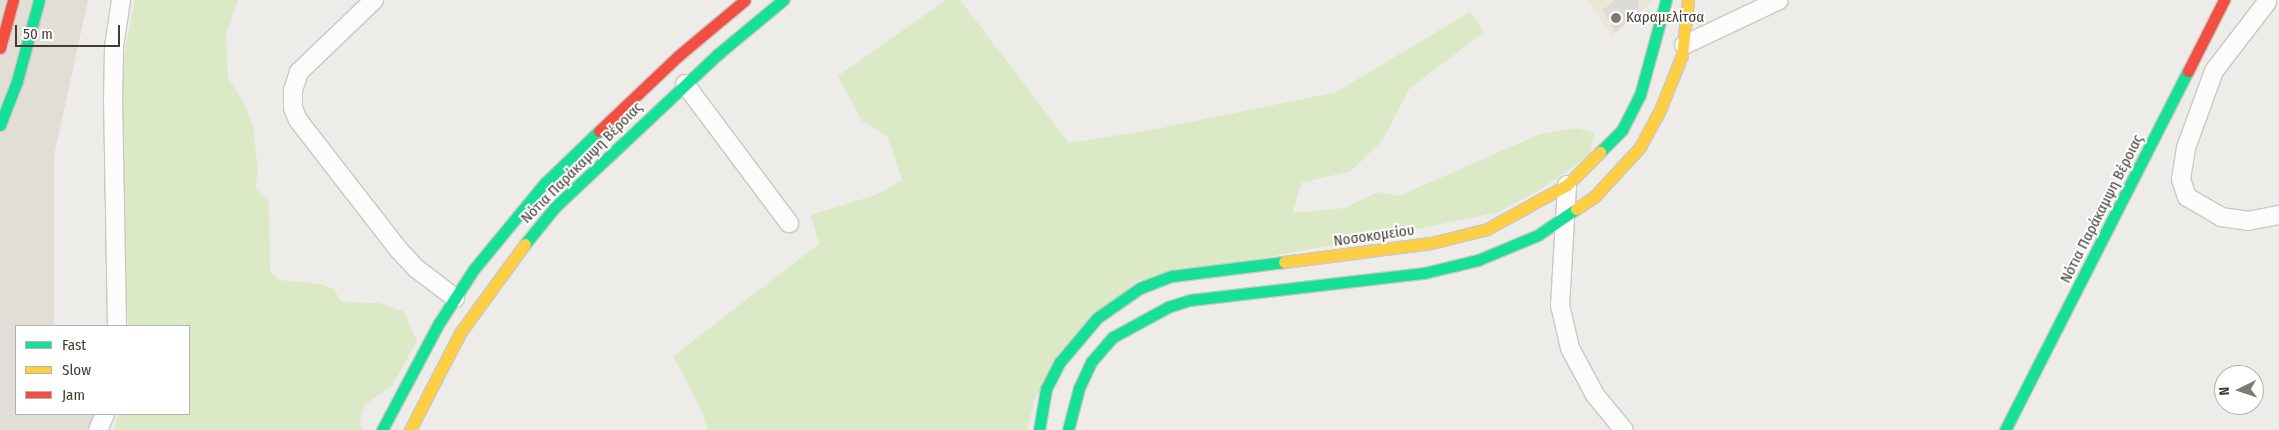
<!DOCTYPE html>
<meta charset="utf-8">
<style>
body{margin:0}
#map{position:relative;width:2279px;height:430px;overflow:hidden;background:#eeece8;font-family:"Fira Sans Condensed",sans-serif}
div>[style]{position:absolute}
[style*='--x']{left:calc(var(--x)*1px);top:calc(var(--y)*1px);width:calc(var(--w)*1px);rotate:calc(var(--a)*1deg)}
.residential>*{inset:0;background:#e2ded5}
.education>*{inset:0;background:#ece6d9}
.green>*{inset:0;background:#dbe9c7}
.parking>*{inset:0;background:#dddbd7}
.roads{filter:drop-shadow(1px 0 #cbc8c3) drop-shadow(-1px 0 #cbc8c3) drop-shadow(0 1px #cbc8c3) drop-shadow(0 -1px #cbc8c3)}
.street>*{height:18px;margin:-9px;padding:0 9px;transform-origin:9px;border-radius:9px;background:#fcfcfc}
.fast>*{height:11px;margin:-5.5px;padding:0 5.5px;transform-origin:5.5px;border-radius:5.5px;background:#16e098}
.slow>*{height:11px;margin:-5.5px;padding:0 5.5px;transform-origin:5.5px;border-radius:5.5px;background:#ffcf43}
.jam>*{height:11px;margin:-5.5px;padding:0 5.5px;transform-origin:5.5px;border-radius:5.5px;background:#f24e42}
.dots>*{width:14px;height:14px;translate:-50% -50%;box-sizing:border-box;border:2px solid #fff;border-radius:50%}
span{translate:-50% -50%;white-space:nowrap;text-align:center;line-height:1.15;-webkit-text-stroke:4px #fff;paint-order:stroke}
.poi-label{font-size:15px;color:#433d34}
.left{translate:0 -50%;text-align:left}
.street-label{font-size:15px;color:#433d34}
.legend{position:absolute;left:15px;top:325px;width:175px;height:90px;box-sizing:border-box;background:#fff;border:1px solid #b4b1ae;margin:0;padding:6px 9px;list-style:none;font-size:15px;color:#433d34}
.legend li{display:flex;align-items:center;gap:10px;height:25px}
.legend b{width:25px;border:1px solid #b4b1ae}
.north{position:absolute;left:2214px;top:365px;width:50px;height:50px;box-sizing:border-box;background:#fff;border:1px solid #b4b1ae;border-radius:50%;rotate:266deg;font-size:14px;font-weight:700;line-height:20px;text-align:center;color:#433d34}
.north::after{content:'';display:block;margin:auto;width:18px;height:22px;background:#7f7a73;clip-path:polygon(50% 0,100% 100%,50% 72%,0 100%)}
.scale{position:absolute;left:15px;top:25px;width:105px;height:22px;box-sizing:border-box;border:2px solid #433d34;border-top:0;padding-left:6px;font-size:15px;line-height:18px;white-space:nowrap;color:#433d34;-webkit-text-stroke:4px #fff;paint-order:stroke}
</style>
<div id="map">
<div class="residential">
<i style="clip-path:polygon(0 0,88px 0,54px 156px,54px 326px,16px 326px,16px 414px,94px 414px,106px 430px,0 430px)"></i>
</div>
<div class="education">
<i style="clip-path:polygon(1587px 0,1655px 0,1612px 36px)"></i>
</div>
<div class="green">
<i style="clip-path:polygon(135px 0,238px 0,226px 34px,228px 78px,243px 101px,253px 125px,258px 171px,255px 188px,269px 202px,270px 272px,280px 280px,321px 284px,334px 289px,341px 302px,379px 303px,403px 311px,417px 341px,392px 386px,364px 405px,360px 421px,363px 430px,113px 430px,118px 414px,189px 414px,189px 326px,128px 326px,118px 122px,123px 59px)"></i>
<i style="clip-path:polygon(946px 0,960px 0,1069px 143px,1162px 128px,1336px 92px,1470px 12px,1484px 32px,1409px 89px,1383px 140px,1351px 171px,1301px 183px,1293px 213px,1345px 208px,1378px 192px,1399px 196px,1540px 134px,1576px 128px,1594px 133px,1590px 155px,1540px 190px,1498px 212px,1399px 233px,1136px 281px,1035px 398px,1027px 430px,707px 430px,704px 416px,673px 356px,819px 244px,811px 215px,876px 195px,902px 180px,888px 137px,862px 121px,838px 76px)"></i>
</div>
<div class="parking">
<i style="clip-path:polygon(1615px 0,1638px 0,1639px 13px,1615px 32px,1603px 10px)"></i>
</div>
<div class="roads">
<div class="street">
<i style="--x:374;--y:0;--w:104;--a:136.2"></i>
<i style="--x:299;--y:72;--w:19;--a:108"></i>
<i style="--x:293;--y:90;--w:18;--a:90"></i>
<i style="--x:293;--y:108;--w:13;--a:67"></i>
<i style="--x:298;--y:120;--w:165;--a:52.2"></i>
<i style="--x:399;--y:250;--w:26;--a:47"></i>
<i style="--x:417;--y:269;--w:48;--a:37.3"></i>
<i style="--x:2267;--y:2;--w:87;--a:127.5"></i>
<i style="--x:2214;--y:71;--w:82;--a:110"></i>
<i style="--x:2186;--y:148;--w:31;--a:99"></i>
<i style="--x:2181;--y:179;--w:19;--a:72"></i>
<i style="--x:2187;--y:197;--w:39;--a:30"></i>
<i style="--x:2221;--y:217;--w:27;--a:8"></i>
<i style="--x:2248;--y:221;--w:32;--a:-11"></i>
<i style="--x:1684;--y:45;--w:105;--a:-25.3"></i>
<i style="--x:685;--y:84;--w:174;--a:53.2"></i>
<i style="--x:1567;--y:185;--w:120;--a:93.3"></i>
<i style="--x:1560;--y:305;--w:44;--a:76.9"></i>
<i style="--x:1570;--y:348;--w:53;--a:62"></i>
<i style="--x:1595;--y:395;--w:45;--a:50.4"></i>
<i style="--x:117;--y:326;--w:225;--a:-91"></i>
<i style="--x:113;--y:101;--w:54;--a:-88.9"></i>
<i style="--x:114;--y:47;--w:48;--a:-81.5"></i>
<i style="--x:98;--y:430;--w:17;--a:-66"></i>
</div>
<div class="fast">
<i style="--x:0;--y:125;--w:47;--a:-68.9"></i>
<i style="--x:17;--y:81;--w:84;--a:-74.8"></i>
<i style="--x:1600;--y:152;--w:31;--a:-45"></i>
<i style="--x:1622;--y:130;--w:39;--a:-63"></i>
<i style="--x:1640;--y:95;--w:98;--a:-74.7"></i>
<i style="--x:525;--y:244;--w:48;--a:-51"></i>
<i style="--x:555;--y:207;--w:224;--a:-43.2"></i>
<i style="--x:718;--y:54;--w:85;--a:-39.7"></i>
<i style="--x:382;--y:430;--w:121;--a:-62"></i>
<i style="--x:439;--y:323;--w:64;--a:-57.1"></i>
<i style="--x:474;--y:269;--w:112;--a:-50.5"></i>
<i style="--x:545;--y:183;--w:75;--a:-43.9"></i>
<i style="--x:1039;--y:430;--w:42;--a:-80.3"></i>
<i style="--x:1046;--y:389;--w:30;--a:-63"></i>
<i style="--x:1060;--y:362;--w:57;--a:-49.9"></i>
<i style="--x:1097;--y:318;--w:52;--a:-34.9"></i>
<i style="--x:1140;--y:288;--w:34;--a:-21"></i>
<i style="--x:1172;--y:276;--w:113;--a:-7.1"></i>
<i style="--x:1068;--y:430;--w:43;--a:-75.3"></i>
<i style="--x:1079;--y:388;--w:29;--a:-65"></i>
<i style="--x:1091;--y:362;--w:33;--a:-49"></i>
<i style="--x:1113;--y:337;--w:63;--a:-28.6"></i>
<i style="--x:1168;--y:307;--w:23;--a:-18"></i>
<i style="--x:1190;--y:300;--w:236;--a:-6.6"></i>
<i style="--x:1424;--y:273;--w:56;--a:-13.5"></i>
<i style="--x:1478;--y:260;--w:65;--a:-22.6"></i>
<i style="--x:1538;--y:235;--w:46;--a:-34.4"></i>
<i style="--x:2005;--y:430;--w:403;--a:-63"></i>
</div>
<div class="slow">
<i style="--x:1576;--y:209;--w:23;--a:-34"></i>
<i style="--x:1595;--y:196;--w:67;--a:-47.4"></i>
<i style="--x:1640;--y:147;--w:42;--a:-61.6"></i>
<i style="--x:1660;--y:110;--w:59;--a:-68.2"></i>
<i style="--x:1682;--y:55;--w:55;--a:-83.8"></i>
<i style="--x:1284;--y:262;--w:148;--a:-7.4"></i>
<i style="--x:1431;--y:243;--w:58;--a:-14"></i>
<i style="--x:1487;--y:229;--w:91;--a:-28.8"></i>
<i style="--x:1567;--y:185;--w:47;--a:-45"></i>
<i style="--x:410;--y:430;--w:109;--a:-62.7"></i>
<i style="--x:460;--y:333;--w:110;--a:-53.9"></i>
</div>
<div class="jam">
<i style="--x:0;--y:48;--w:50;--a:-74.8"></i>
<i style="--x:2188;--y:71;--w:80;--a:-63.1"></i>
<i style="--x:599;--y:131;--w:109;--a:-43.5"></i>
<i style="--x:678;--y:56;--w:87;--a:-39.9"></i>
</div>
</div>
<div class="dots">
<i style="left:1616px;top:18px;background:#7f7a73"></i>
</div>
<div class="poi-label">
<span class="left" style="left:1626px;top:18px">Καραμελίτσα</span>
</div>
<div class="street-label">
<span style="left:582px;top:163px;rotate:-45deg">Νότια Παράκαμψη Βέροιας</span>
<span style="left:2102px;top:209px;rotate:-63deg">Νότια Παράκαμψη Βέροιας</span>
<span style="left:1374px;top:236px;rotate:-8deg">Νοσοκομείου</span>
</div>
<ul class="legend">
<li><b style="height:6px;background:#16e098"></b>Fast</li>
<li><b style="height:6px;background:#ffcf43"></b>Slow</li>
<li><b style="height:6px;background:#f24e42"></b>Jam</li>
</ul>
<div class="north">N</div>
<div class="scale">50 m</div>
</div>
